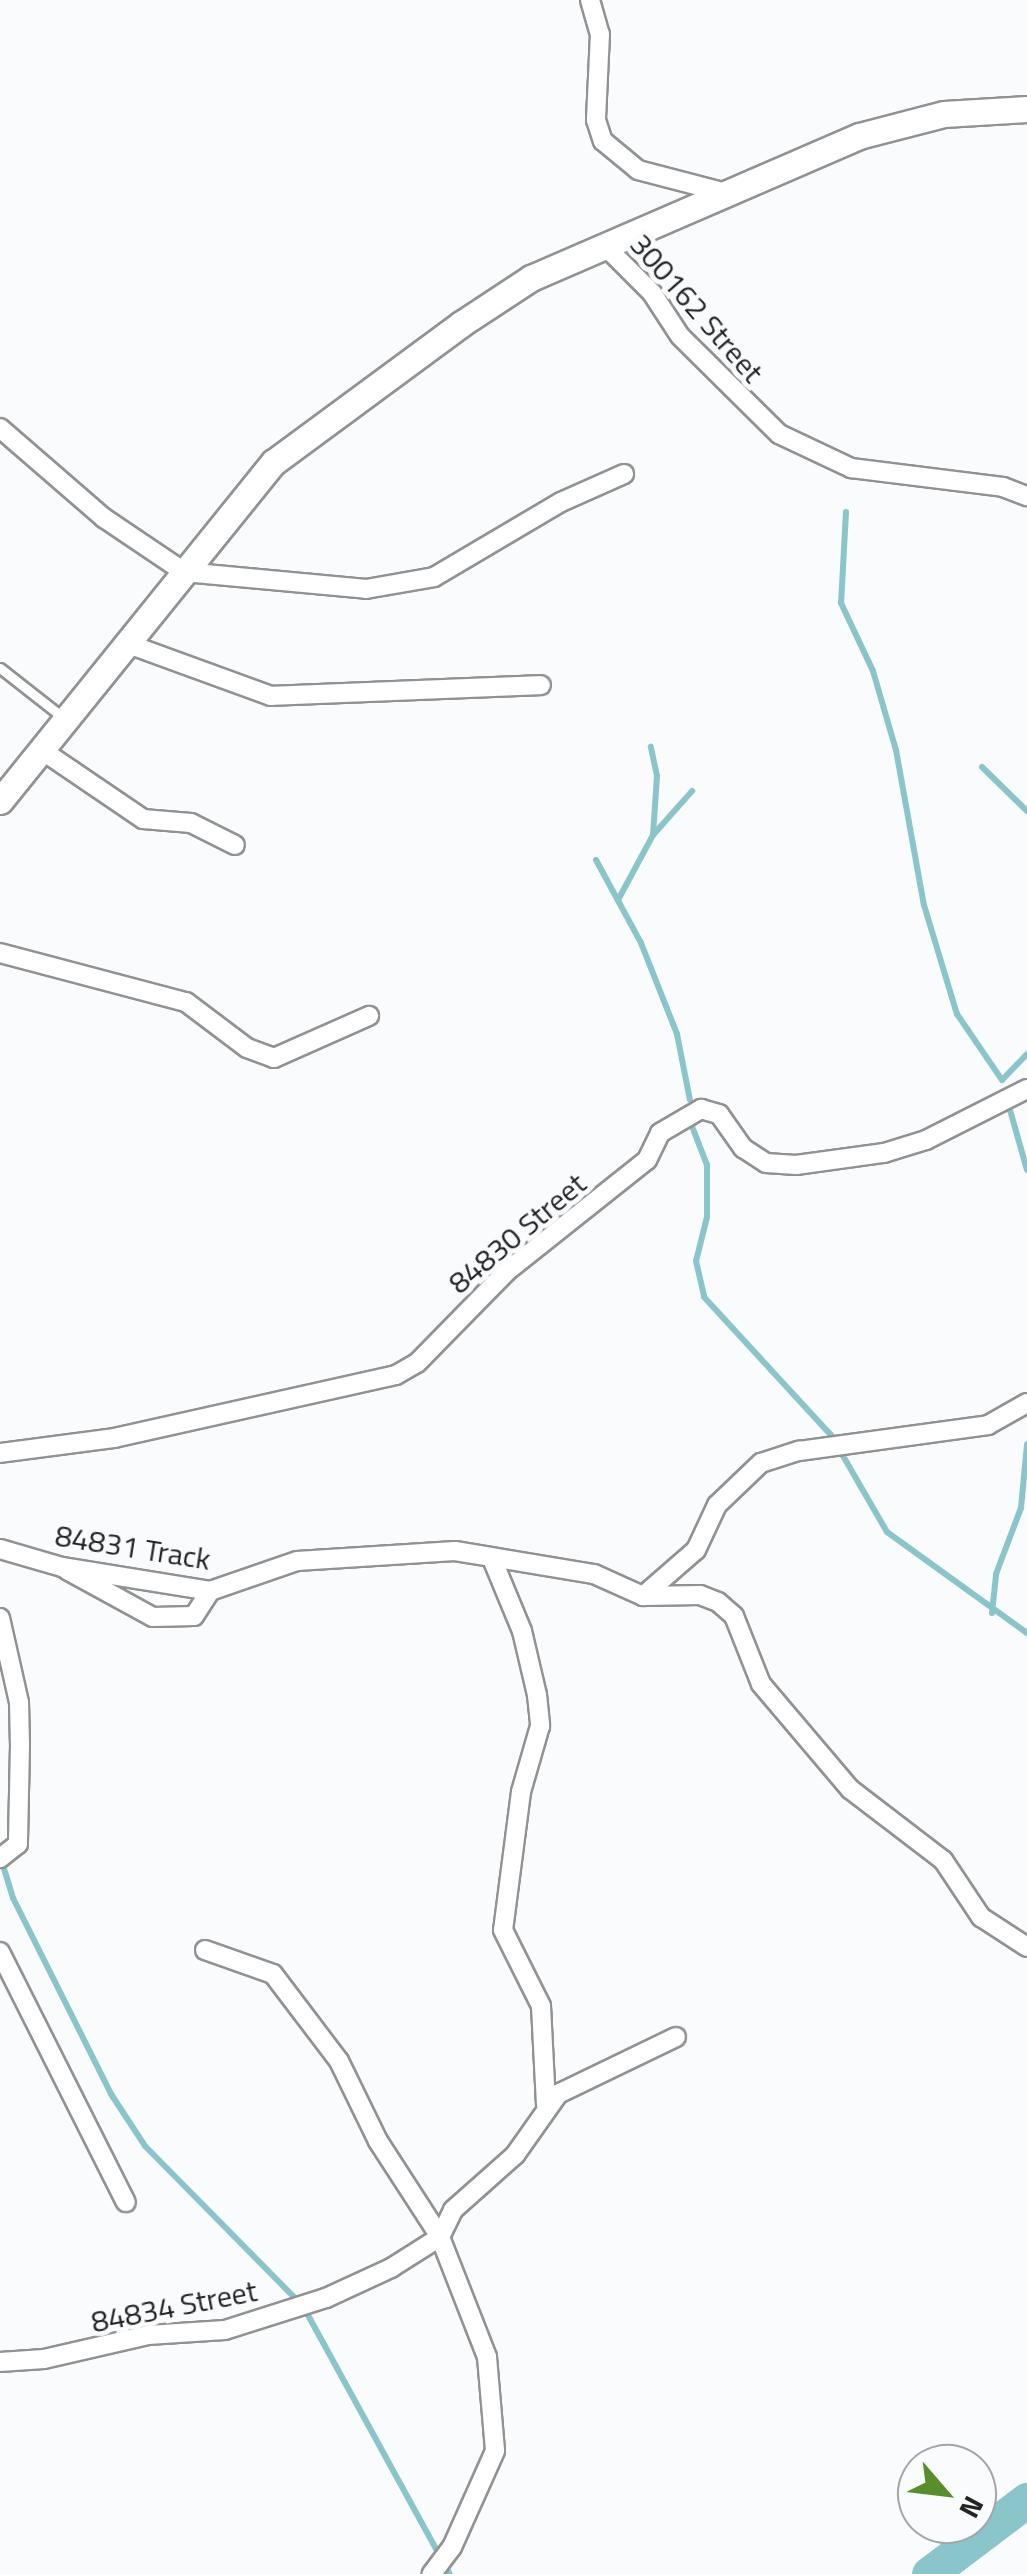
<!DOCTYPE html>
<style>
body{margin:0}
#map{position:relative;width:1027px;height:2574px;overflow:hidden;background:#f9fbfc;font-family:"Titillium Web",sans-serif}
div>[style]{position:absolute}
[style*='--x']{left:calc(var(--x)*1px);top:calc(var(--y)*1px);width:calc(var(--w)*1px);rotate:calc(var(--a)*1deg)}
.stream>*{height:6px;margin:-3px;padding:0 3px;transform-origin:3px;border-radius:3px;background:#8ac5cb}
.river>*{height:35px;margin:-17.5px;padding:0 17.5px;transform-origin:17.5px;border-radius:17.5px;background:#8ac5cb}
.roads{filter:drop-shadow(2px 0 #919293) drop-shadow(-2px 0 #919293) drop-shadow(0 2px #919293) drop-shadow(0 -2px #919293)}
.lane>*{height:9px;margin:-4.5px;padding:0 4.5px;transform-origin:4.5px;border-radius:4.5px;background:#fff}
.street>*{height:18px;margin:-9px;padding:0 9px;transform-origin:9px;border-radius:9px;background:#fff}
.secondary>*{height:25px;margin:-12.5px;padding:0 12.5px;transform-origin:12.5px;border-radius:12.5px;background:#fff}
span{translate:-50% -50%;white-space:nowrap;text-align:center;line-height:1.15;-webkit-text-stroke:10px #f9fbfc;paint-order:stroke}
.street-label{font-size:30px;color:#232424}
.north{position:absolute;left:897px;top:2444px;width:100px;height:100px;box-sizing:border-box;background:#f9fbfc;border:2px solid #a3a5a6;border-radius:50%;rotate:118deg;font-size:28px;font-weight:700;line-height:40px;text-align:center;color:#232424}
.north::after{content:'';display:block;margin:auto;width:35px;height:45px;background:#578f2b;clip-path:polygon(50% 0,100% 100%,50% 72%,0 100%)}
</style>
<div id="map">
<div class="stream">
<i style="--x:846;--y:512;--w:91;--a:93.1"></i>
<i style="--x:841;--y:603;--w:75;--a:64.8"></i>
<i style="--x:873;--y:671;--w:82;--a:73.8"></i>
<i style="--x:896;--y:750;--w:158;--a:79.8"></i>
<i style="--x:924;--y:905;--w:114;--a:73.2"></i>
<i style="--x:957;--y:1014;--w:80;--a:55.7"></i>
<i style="--x:1002;--y:1080;--w:36;--a:-46"></i>
<i style="--x:982;--y:767;--w:63;--a:44.4"></i>
<i style="--x:653;--y:835;--w:59;--a:-48.4"></i>
<i style="--x:596;--y:860;--w:94;--a:61.5"></i>
<i style="--x:641;--y:943;--w:98;--a:68.4"></i>
<i style="--x:677;--y:1034;--w:67;--a:78.9"></i>
<i style="--x:618;--y:900;--w:74;--a:-61.7"></i>
<i style="--x:653;--y:835;--w:59;--a:-86.1"></i>
<i style="--x:657;--y:776;--w:30;--a:-102"></i>
<i style="--x:1010;--y:1110;--w:62;--a:74.2"></i>
<i style="--x:690;--y:1121;--w:47;--a:68.9"></i>
<i style="--x:707;--y:1165;--w:52;--a:90"></i>
<i style="--x:707;--y:1217;--w:45;--a:104"></i>
<i style="--x:696;--y:1261;--w:37;--a:77"></i>
<i style="--x:704;--y:1297;--w:188;--a:47.4"></i>
<i style="--x:831;--y:1435;--w:112;--a:60"></i>
<i style="--x:887;--y:1532;--w:173;--a:35.8"></i>
<i style="--x:992;--y:1613;--w:39;--a:-84"></i>
<i style="--x:996;--y:1574;--w:71;--a:-69.3"></i>
<i style="--x:1021;--y:1508;--w:64;--a:-84.6"></i>
<i style="--x:2;--y:1862;--w:38;--a:73"></i>
<i style="--x:13;--y:1898;--w:219;--a:63.4"></i>
<i style="--x:111;--y:2094;--w:62;--a:56.8"></i>
<i style="--x:145;--y:2146;--w:225;--a:45.4"></i>
<i style="--x:303;--y:2306;--w:306;--a:61.3"></i>
</div>
<div class="river">
<i style="--x:929;--y:2574;--w:123;--a:-37.1"></i>
</div>
<div class="roads">
<div class="lane">
<i style="--x:0;--y:668;--w:83;--a:38.1"></i>
</div>
<div class="street">
<i style="--x:590;--y:0;--w:35;--a:74"></i>
<i style="--x:600;--y:34;--w:86;--a:92.7"></i>
<i style="--x:596;--y:120;--w:22;--a:72"></i>
<i style="--x:603;--y:141;--w:45;--a:39.6"></i>
<i style="--x:638;--y:170;--w:91;--a:14.6"></i>
<i style="--x:605;--y:246;--w:66;--a:45"></i>
<i style="--x:652;--y:293;--w:51;--a:56.9"></i>
<i style="--x:680;--y:336;--w:139;--a:44.7"></i>
<i style="--x:779;--y:434;--w:80;--a:25.3"></i>
<i style="--x:851;--y:468;--w:153;--a:7.1"></i>
<i style="--x:1003;--y:487;--w:26;--a:21"></i>
<i style="--x:0;--y:428;--w:138;--a:40.9"></i>
<i style="--x:104;--y:518;--w:97;--a:34"></i>
<i style="--x:184;--y:572;--w:183;--a:5.3"></i>
<i style="--x:366;--y:589;--w:69;--a:-10"></i>
<i style="--x:434;--y:577;--w:147;--a:-30.6"></i>
<i style="--x:561;--y:502;--w:69;--a:-24"></i>
<i style="--x:131;--y:645;--w:149;--a:20"></i>
<i style="--x:271;--y:696;--w:270;--a:-2.3"></i>
<i style="--x:43;--y:751;--w:121;--a:34.2"></i>
<i style="--x:143;--y:819;--w:48;--a:4.8"></i>
<i style="--x:191;--y:823;--w:49;--a:26.6"></i>
<i style="--x:0;--y:953;--w:192;--a:14.8"></i>
<i style="--x:186;--y:1002;--w:76;--a:37"></i>
<i style="--x:247;--y:1048;--w:29;--a:20"></i>
<i style="--x:274;--y:1058;--w:104;--a:-23.9"></i>
<i style="--x:0;--y:1453;--w:115;--a:-7.5"></i>
<i style="--x:114;--y:1438;--w:289;--a:-12.6"></i>
<i style="--x:396;--y:1375;--w:24;--a:-30"></i>
<i style="--x:417;--y:1363;--w:127;--a:-45.6"></i>
<i style="--x:506;--y:1272;--w:180;--a:-38.5"></i>
<i style="--x:647;--y:1160;--w:30;--a:-64"></i>
<i style="--x:660;--y:1133;--w:48;--a:-30.3"></i>
<i style="--x:701;--y:1109;--w:19;--a:16"></i>
<i style="--x:719;--y:1114;--w:42;--a:54.8"></i>
<i style="--x:743;--y:1148;--w:27;--a:33"></i>
<i style="--x:766;--y:1163;--w:30;--a:4"></i>
<i style="--x:796;--y:1165;--w:89;--a:-7.8"></i>
<i style="--x:884;--y:1153;--w:44;--a:-17.2"></i>
<i style="--x:926;--y:1140;--w:113;--a:-26.8"></i>
<i style="--x:0;--y:1549;--w:65;--a:16.2"></i>
<i style="--x:62;--y:1567;--w:150;--a:9.2"></i>
<i style="--x:210;--y:1591;--w:92;--a:-19"></i>
<i style="--x:297;--y:1561;--w:158;--a:-3.6"></i>
<i style="--x:455;--y:1551;--w:141;--a:9.4"></i>
<i style="--x:594;--y:1574;--w:54;--a:24.2"></i>
<i style="--x:643;--y:1596;--w:57;--a:-1"></i>
<i style="--x:700;--y:1595;--w:19;--a:21"></i>
<i style="--x:718;--y:1602;--w:21;--a:41"></i>
<i style="--x:734;--y:1616;--w:73;--a:68.3"></i>
<i style="--x:761;--y:1684;--w:138;--a:49.7"></i>
<i style="--x:850;--y:1789;--w:117;--a:37.4"></i>
<i style="--x:943;--y:1860;--w:69;--a:56.3"></i>
<i style="--x:981;--y:1917;--w:55;--a:33.1"></i>
<i style="--x:493;--y:1561;--w:76;--a:67.5"></i>
<i style="--x:522;--y:1631;--w:66;--a:76.8"></i>
<i style="--x:537;--y:1695;--w:31;--a:84"></i>
<i style="--x:540;--y:1726;--w:69;--a:106.1"></i>
<i style="--x:521;--y:1792;--w:139;--a:97.4"></i>
<i style="--x:503;--y:1930;--w:85;--a:63.4"></i>
<i style="--x:541;--y:2006;--w:99;--a:87.1"></i>
<i style="--x:67;--y:1570;--w:98;--a:28.7"></i>
<i style="--x:153;--y:1617;--w:41;--a:-1.4"></i>
<i style="--x:194;--y:1616;--w:30;--a:-57"></i>
<i style="--x:643;--y:1596;--w:70;--a:-41"></i>
<i style="--x:696;--y:1550;--w:50;--a:-65"></i>
<i style="--x:717;--y:1505;--w:61;--a:-43.7"></i>
<i style="--x:761;--y:1463;--w:40;--a:-18"></i>
<i style="--x:799;--y:1451;--w:191;--a:-7.8"></i>
<i style="--x:988;--y:1425;--w:45;--a:-29.4"></i>
<i style="--x:0;--y:1618;--w:86;--a:77.3"></i>
<i style="--x:19;--y:1702;--w:43;--a:88.7"></i>
<i style="--x:20;--y:1745;--w:99;--a:91.2"></i>
<i style="--x:18;--y:1844;--w:23;--a:142"></i>
<i style="--x:205;--y:1950;--w:72;--a:19.4"></i>
<i style="--x:273;--y:1974;--w:109;--a:52.8"></i>
<i style="--x:339;--y:2061;--w:89;--a:64"></i>
<i style="--x:378;--y:2141;--w:114;--a:57.1"></i>
<i style="--x:440;--y:2237;--w:129;--a:68.6"></i>
<i style="--x:487;--y:2357;--w:94;--a:85.1"></i>
<i style="--x:495;--y:2451;--w:105;--a:114.1"></i>
<i style="--x:452;--y:2547;--w:34;--a:127"></i>
<i style="--x:0;--y:1952;--w:280;--a:63.3"></i>
<i style="--x:0;--y:2362;--w:44;--a:-3.9"></i>
<i style="--x:44;--y:2359;--w:107;--a:-13"></i>
<i style="--x:148;--y:2335;--w:77;--a:-3.7"></i>
<i style="--x:225;--y:2330;--w:106;--a:-17.6"></i>
<i style="--x:326;--y:2298;--w:72;--a:-24.8"></i>
<i style="--x:391;--y:2268;--w:58;--a:-32.3"></i>
<i style="--x:440;--y:2237;--w:30;--a:-64"></i>
<i style="--x:453;--y:2210;--w:83;--a:-41.6"></i>
<i style="--x:515;--y:2155;--w:75;--a:-54.8"></i>
<i style="--x:558;--y:2094;--w:131;--a:-25.8"></i>
</div>
<div class="secondary">
<i style="--x:0;--y:801;--w:436;--a:-51.1"></i>
<i style="--x:274;--y:462;--w:232;--a:-36.4"></i>
<i style="--x:461;--y:324;--w:84;--a:-33.3"></i>
<i style="--x:531;--y:278;--w:357;--a:-23.4"></i>
<i style="--x:859;--y:136;--w:88;--a:-14.5"></i>
<i style="--x:944;--y:114;--w:83;--a:-3.4"></i>
</div>
</div>
<div class="street-label">
<span style="left:697px;top:308px;rotate:49deg">300162 Street</span>
<span style="left:517px;top:1233px;rotate:-40deg">84830 Street</span>
<span style="left:133px;top:1547px;rotate:9deg">84831 Track</span>
<span style="left:174px;top:2306px;rotate:-11deg">84834 Street</span>
</div>
<div class="north">N</div>
</div>
